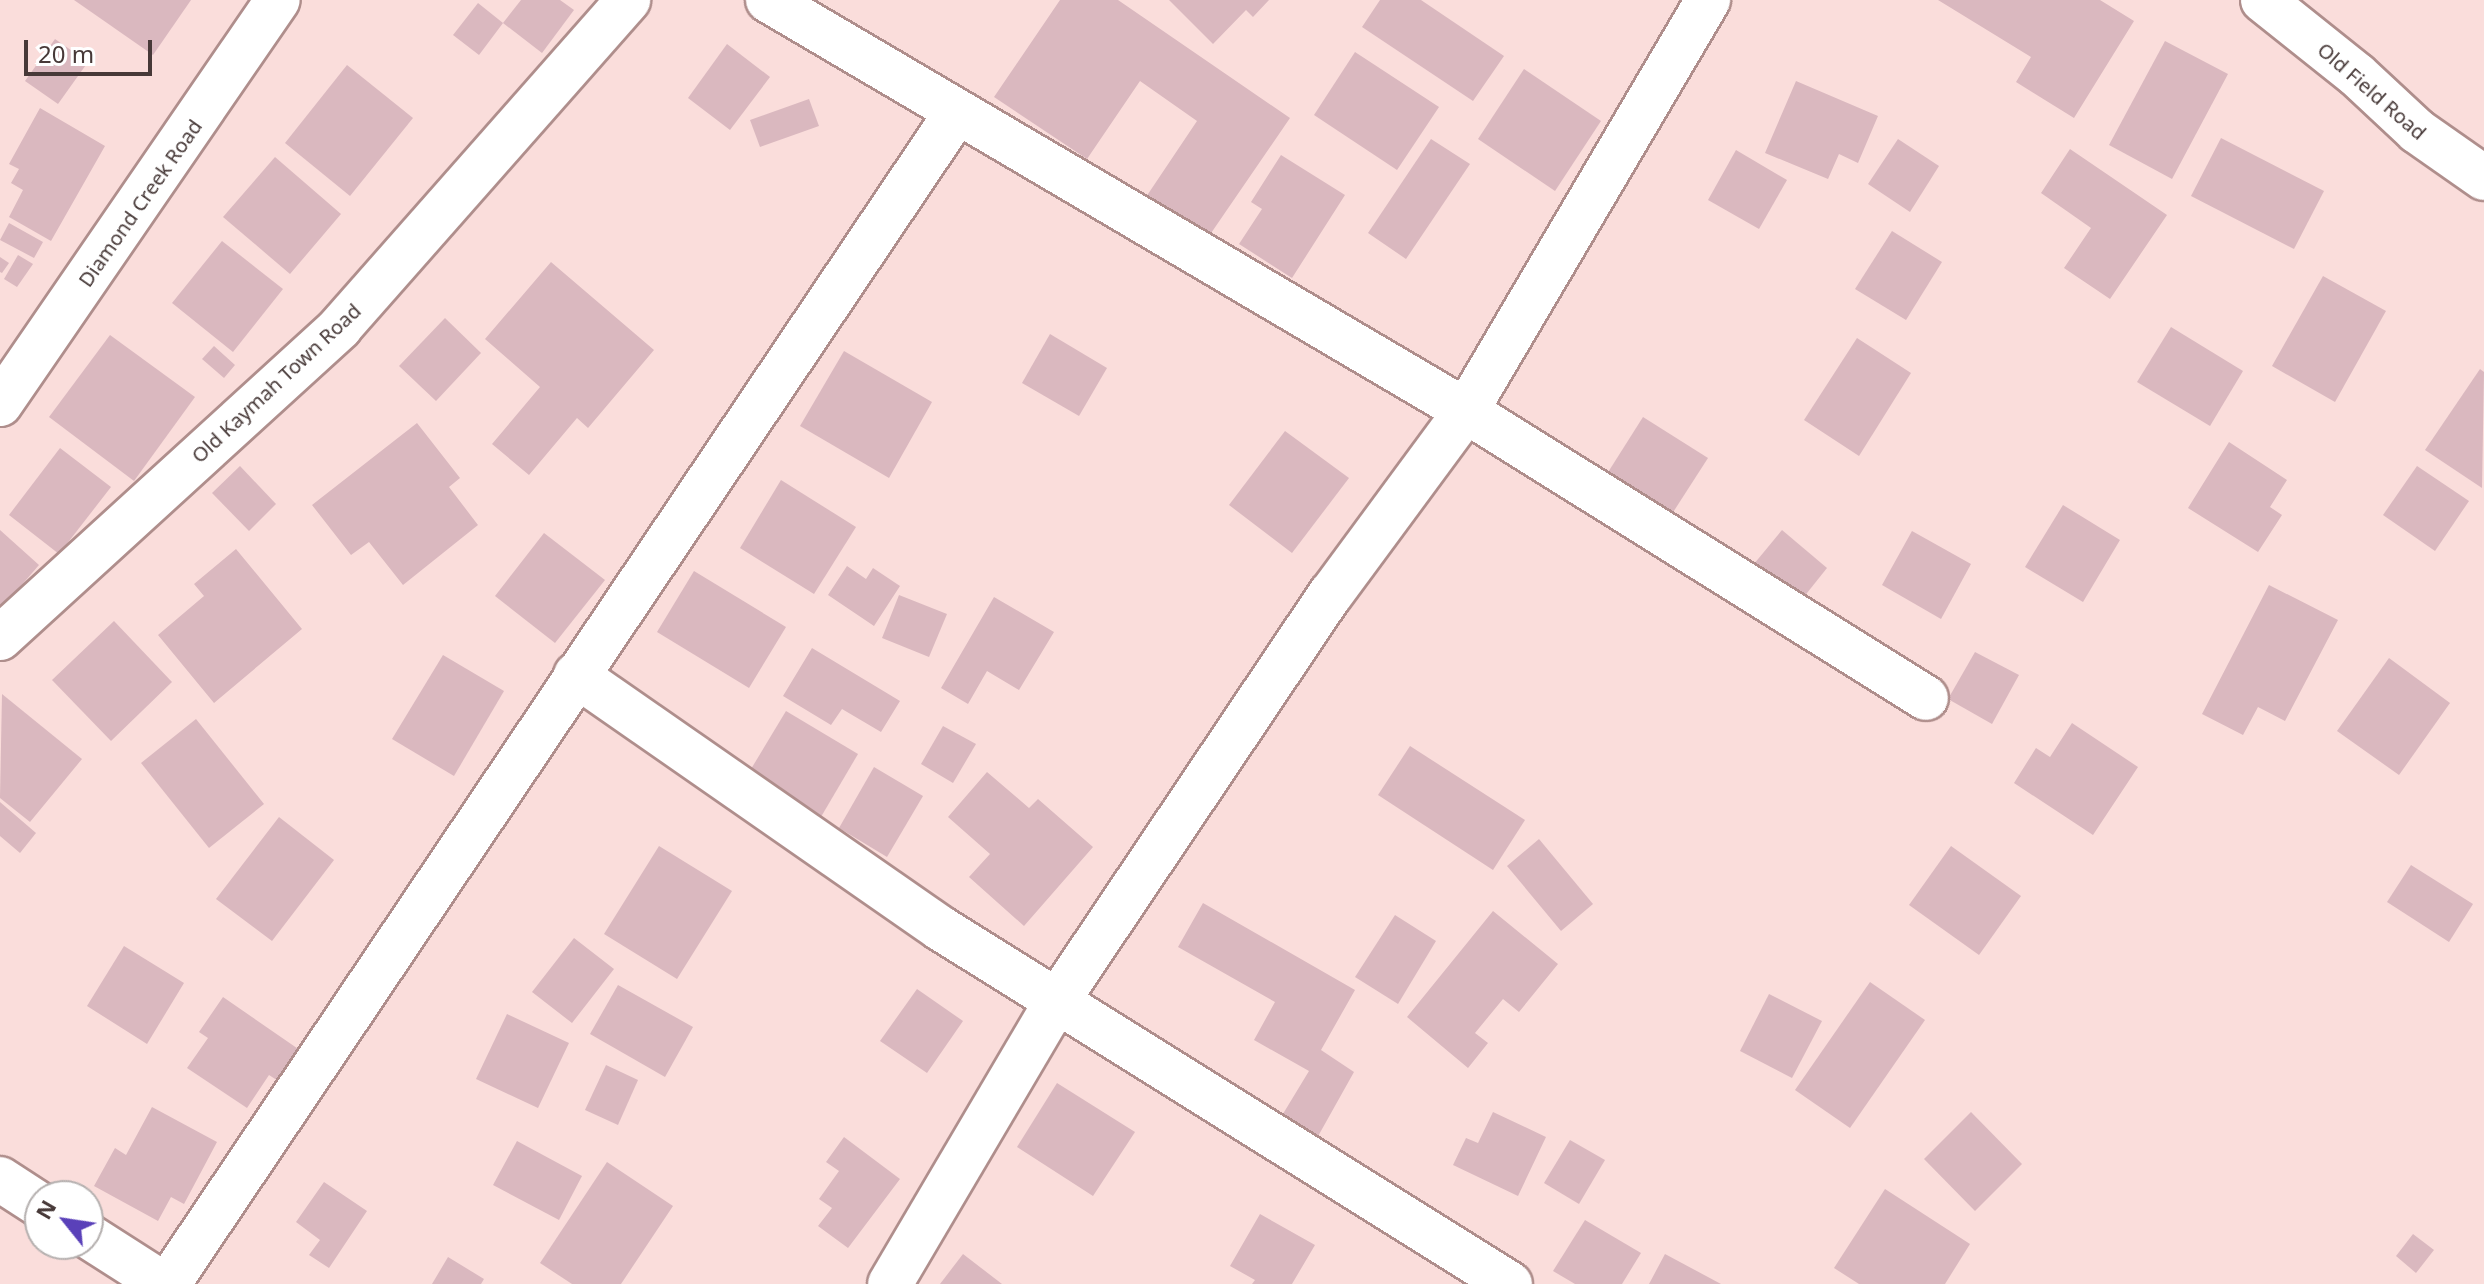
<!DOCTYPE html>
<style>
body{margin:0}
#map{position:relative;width:2484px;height:1284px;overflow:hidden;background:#fadddb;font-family:"Noto Sans",sans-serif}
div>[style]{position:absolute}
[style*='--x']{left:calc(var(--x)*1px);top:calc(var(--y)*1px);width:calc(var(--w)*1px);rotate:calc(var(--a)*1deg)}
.building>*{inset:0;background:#dab8bf}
.roads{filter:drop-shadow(2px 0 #af8e8c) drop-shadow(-2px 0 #af8e8c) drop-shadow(0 2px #af8e8c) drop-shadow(0 -2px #af8e8c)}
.street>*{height:44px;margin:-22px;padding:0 22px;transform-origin:22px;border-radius:22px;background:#fff}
span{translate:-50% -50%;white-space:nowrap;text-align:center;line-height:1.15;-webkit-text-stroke:7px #fff;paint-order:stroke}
.street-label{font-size:20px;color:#473938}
.north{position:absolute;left:24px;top:1180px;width:80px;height:80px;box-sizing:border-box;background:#fff;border:2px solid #b5b0af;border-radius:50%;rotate:300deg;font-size:22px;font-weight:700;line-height:32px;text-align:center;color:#473938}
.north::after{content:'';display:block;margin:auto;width:28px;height:36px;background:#5a41b9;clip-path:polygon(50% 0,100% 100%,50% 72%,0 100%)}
.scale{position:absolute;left:24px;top:40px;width:128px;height:36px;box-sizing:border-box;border:4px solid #473938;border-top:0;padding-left:10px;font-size:24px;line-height:28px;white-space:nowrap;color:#473938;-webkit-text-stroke:6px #fff;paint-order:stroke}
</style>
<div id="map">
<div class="building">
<i style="clip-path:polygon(74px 0,191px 0,153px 55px)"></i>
<i style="clip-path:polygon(521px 0,560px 0,574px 10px,542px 53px,503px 23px)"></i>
<i style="clip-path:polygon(1060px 0,1118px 0,1290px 118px,1207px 239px,1146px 197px,1197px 121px,1140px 81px,1087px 159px,994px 97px)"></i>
<i style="clip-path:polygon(1169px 0,1269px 0,1253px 17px,1246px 10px,1213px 44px)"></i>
<i style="clip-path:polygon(1380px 0,1421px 0,1504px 56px,1473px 101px,1362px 27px)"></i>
<i style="clip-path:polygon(1938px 0,2100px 0,2134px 21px,2074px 118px,2016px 82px,2031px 57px)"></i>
<i style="clip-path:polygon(478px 3px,503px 23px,479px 55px,453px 35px)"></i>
<i style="clip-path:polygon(55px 39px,88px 62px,58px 104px,25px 81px)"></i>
<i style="clip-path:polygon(2165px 41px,2228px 74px,2172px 179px,2109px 145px)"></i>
<i style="clip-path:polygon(727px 44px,770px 77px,730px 130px,688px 98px)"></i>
<i style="clip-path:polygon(1355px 52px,1439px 107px,1397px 170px,1314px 115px)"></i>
<i style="clip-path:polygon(347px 65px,413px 118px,350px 196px,285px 143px)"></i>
<i style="clip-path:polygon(1524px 69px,1601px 121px,1555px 191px,1478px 139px)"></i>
<i style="clip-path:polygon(1796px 81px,1878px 116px,1858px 163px,1839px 154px,1828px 179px,1765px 153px)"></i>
<i style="clip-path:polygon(809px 99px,819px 126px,760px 147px,750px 120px)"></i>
<i style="clip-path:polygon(40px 108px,105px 146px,51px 241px,9px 217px,23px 190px,11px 183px,19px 169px,9px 164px)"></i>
<i style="clip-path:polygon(2221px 138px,2324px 191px,2294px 249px,2191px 196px)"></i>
<i style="clip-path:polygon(1431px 139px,1470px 164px,1406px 259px,1368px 233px)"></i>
<i style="clip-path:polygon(1898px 139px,1939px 166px,1910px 212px,1868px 184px)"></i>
<i style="clip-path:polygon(2070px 149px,2167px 215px,2110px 299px,2064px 268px,2091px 228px,2041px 193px)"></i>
<i style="clip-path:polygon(1736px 150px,1787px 180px,1759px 229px,1708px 200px)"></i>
<i style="clip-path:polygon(1281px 155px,1345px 195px,1292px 278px,1239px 244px,1262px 209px,1251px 202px)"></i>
<i style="clip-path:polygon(275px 157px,341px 214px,290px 274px,223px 217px)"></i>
<i style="clip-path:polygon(9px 223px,43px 242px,34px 258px,0 240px)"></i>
<i style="clip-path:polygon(1892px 231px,1942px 262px,1906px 320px,1855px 289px)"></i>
<i style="clip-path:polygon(222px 241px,283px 289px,233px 352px,172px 303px)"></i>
<i style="clip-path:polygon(18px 255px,33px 264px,17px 287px,4px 279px)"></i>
<i style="clip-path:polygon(0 257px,9px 263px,2px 273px,0 272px)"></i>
<i style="clip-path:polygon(551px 262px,654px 350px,588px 428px,577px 418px,529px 475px,492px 444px,540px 387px,485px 339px)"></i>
<i style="clip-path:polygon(2323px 276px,2386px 311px,2335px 402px,2272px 366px)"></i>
<i style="clip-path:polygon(445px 318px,481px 353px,436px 401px,399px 366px)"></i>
<i style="clip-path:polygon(2171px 327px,2243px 371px,2210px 426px,2137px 382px)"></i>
<i style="clip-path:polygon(1050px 334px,1107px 368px,1079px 416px,1022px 383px)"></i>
<i style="clip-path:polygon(110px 335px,195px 397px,134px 481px,49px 417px)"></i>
<i style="clip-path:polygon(1857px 338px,1911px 373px,1859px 456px,1804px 420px)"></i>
<i style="clip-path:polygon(214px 346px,235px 365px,224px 378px,202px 359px)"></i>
<i style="clip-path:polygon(844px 351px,932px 402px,889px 478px,800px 426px)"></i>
<i style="clip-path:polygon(2480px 369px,2484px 372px,2482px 488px,2425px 450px)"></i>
<i style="clip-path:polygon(1643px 417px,1708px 458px,1670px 517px,1605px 477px)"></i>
<i style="clip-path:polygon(417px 423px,460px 478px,449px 487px,478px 525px,403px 585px,369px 542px,351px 555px,312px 505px)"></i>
<i style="clip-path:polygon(1285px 431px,1349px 478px,1292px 553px,1229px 505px)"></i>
<i style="clip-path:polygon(2229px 442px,2287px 480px,2270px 507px,2282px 515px,2258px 552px,2188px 508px)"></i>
<i style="clip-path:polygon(60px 448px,111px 487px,59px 554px,9px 515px)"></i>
<i style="clip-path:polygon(240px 466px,276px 504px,249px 531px,212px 493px)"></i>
<i style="clip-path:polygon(2417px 466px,2469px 501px,2435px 551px,2383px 515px)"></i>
<i style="clip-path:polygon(781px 480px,856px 527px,814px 594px,740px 548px)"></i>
<i style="clip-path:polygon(2063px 505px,2120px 540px,2083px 602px,2025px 567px)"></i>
<i style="clip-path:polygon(0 530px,39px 565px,0 610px)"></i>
<i style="clip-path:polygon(1782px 530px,1827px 568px,1795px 608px,1749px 570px)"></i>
<i style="clip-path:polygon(1912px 531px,1971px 564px,1941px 619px,1882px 585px)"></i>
<i style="clip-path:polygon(544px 533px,605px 580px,555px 643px,495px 596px)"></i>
<i style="clip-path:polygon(236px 549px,302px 629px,214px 703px,158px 635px,204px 596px,194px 584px)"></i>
<i style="clip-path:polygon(847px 566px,866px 579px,873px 568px,900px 586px,874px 626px,828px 595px)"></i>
<i style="clip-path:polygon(694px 571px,786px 627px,749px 688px,657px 632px)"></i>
<i style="clip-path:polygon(2269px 585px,2338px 620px,2285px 721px,2258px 707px,2243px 735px,2202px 714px)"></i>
<i style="clip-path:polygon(899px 595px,947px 614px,929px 657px,882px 638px)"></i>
<i style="clip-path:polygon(994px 597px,1054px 632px,1019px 690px,987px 671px,968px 704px,941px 688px)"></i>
<i style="clip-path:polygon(114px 621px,172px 682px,111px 741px,52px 680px)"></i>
<i style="clip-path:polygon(812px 648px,900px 701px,881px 732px,842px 709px,831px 725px,783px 696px)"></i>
<i style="clip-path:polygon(1975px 652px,2019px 675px,1992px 724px,1948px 699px)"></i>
<i style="clip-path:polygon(443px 655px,504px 691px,454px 776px,392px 739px)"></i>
<i style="clip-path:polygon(2389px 658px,2450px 703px,2399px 775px,2337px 731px)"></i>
<i style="clip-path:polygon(2px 694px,82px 759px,30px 822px,0 798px)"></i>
<i style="clip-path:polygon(786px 711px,858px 754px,818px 822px,745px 779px)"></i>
<i style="clip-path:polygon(196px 719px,264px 804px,209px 848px,141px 763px)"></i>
<i style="clip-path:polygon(2072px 723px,2138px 767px,2093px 835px,2014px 783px,2036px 748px,2050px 757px)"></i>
<i style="clip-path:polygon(943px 726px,976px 744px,953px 783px,921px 764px)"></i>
<i style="clip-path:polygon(1410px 746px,1525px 820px,1493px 870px,1378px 795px)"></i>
<i style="clip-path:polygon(874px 767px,923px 796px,887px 857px,839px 828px)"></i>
<i style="clip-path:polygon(987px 772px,1029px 808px,1038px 799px,1093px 847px,1024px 926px,969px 877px,990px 854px,948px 817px)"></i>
<i style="clip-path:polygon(0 802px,36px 833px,20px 853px,0 836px)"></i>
<i style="clip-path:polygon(279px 817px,334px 860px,272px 941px,216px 899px)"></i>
<i style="clip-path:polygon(1539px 839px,1593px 904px,1561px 931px,1507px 866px)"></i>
<i style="clip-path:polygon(659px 846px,732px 891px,677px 979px,604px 934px)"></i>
<i style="clip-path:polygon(1951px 846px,2021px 896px,1979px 955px,1909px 905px)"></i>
<i style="clip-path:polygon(2411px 865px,2473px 904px,2449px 942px,2387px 902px)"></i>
<i style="clip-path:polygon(1203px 903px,1355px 990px,1321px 1050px,1354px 1072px,1312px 1147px,1275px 1127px,1309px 1071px,1254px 1040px,1275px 1002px,1178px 947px)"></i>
<i style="clip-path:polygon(1493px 911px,1558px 964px,1519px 1012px,1503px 999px,1475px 1033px,1488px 1043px,1468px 1068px,1407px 1017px)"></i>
<i style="clip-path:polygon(1395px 915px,1436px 941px,1398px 1004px,1355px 977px)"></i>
<i style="clip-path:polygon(574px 938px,614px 969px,572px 1023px,532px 992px)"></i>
<i style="clip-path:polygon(124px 946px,184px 983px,147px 1044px,87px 1006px)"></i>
<i style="clip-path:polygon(1870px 982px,1925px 1020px,1850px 1128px,1795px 1090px)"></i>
<i style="clip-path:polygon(618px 985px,693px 1027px,665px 1077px,590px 1034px)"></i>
<i style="clip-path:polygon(917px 989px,963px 1021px,927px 1073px,880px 1041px)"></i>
<i style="clip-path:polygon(1769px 994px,1822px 1021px,1792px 1078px,1740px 1051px)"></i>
<i style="clip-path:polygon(223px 997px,307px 1055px,286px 1086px,269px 1075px,247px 1108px,187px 1068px,208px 1038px,199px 1032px)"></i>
<i style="clip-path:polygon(507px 1014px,569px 1043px,538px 1108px,476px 1079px)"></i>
<i style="clip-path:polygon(606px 1065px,638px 1080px,618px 1125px,585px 1110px)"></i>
<i style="clip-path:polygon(1057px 1083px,1135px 1132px,1093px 1196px,1017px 1147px)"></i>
<i style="clip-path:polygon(152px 1107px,217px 1142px,184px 1204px,171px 1197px,158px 1221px,94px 1186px,115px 1148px,126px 1155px)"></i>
<i style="clip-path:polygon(1493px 1112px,1546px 1137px,1518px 1196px,1453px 1165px,1466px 1138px,1478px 1143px)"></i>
<i style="clip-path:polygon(1971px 1112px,2022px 1164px,1975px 1211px,1924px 1159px)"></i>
<i style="clip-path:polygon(844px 1137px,900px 1179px,848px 1248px,818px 1226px,832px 1208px,819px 1199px,839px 1171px,826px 1162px)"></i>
<i style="clip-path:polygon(1570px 1140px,1605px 1160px,1579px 1204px,1544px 1183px)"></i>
<i style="clip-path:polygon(517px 1141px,582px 1176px,559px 1220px,493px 1185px)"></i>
<i style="clip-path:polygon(607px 1162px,673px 1206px,621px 1284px,572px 1284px,540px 1263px)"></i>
<i style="clip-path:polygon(324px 1182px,367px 1211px,329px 1268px,309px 1255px,320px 1240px,296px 1222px)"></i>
<i style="clip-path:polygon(1885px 1189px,1970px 1244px,1945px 1284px,1859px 1284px,1834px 1268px)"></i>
<i style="clip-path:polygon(1260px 1214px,1315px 1245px,1292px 1284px,1252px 1284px,1255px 1280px,1230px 1266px)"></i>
<i style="clip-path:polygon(1585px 1220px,1641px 1253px,1622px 1284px,1575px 1284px,1553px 1271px)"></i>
<i style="clip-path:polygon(2413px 1234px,2434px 1250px,2416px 1273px,2396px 1256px)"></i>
<i style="clip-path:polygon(963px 1254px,1002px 1284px,940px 1284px)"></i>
<i style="clip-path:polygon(1665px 1254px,1721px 1284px,1649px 1284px)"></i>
<i style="clip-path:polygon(448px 1257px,484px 1279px,481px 1284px,432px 1284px)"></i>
</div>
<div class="roads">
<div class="street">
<i style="--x:768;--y:0;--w:810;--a:30.49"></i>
<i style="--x:1466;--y:411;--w:542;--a:31.96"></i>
<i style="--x:2263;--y:0;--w:120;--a:38.6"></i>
<i style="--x:2357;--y:75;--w:82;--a:43"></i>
<i style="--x:2417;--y:131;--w:82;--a:35"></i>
<i style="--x:0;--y:404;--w:490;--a:-55.5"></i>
<i style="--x:0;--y:638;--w:461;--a:-42.4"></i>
<i style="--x:340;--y:327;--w:436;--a:-48.6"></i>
<i style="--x:576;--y:675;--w:443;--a:34.8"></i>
<i style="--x:940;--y:928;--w:672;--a:31.99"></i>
<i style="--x:0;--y:1179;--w:48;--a:33"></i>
<i style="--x:88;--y:1236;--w:89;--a:32.6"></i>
<i style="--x:168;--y:1284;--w:1413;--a:-56.05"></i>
<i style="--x:890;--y:1284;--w:329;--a:-59.5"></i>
<i style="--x:1057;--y:1001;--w:491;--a:-56.1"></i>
<i style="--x:1331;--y:594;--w:227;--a:-53.6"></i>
<i style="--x:1466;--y:411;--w:477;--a:-59.5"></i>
</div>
</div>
<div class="street-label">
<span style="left:2372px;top:91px;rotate:41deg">Old Field Road</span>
<span style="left:140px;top:203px;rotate:-55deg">Diamond Creek Road</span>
<span style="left:276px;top:383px;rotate:-43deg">Old Kaymah Town Road</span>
</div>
<div class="north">N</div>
<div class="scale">20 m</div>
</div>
